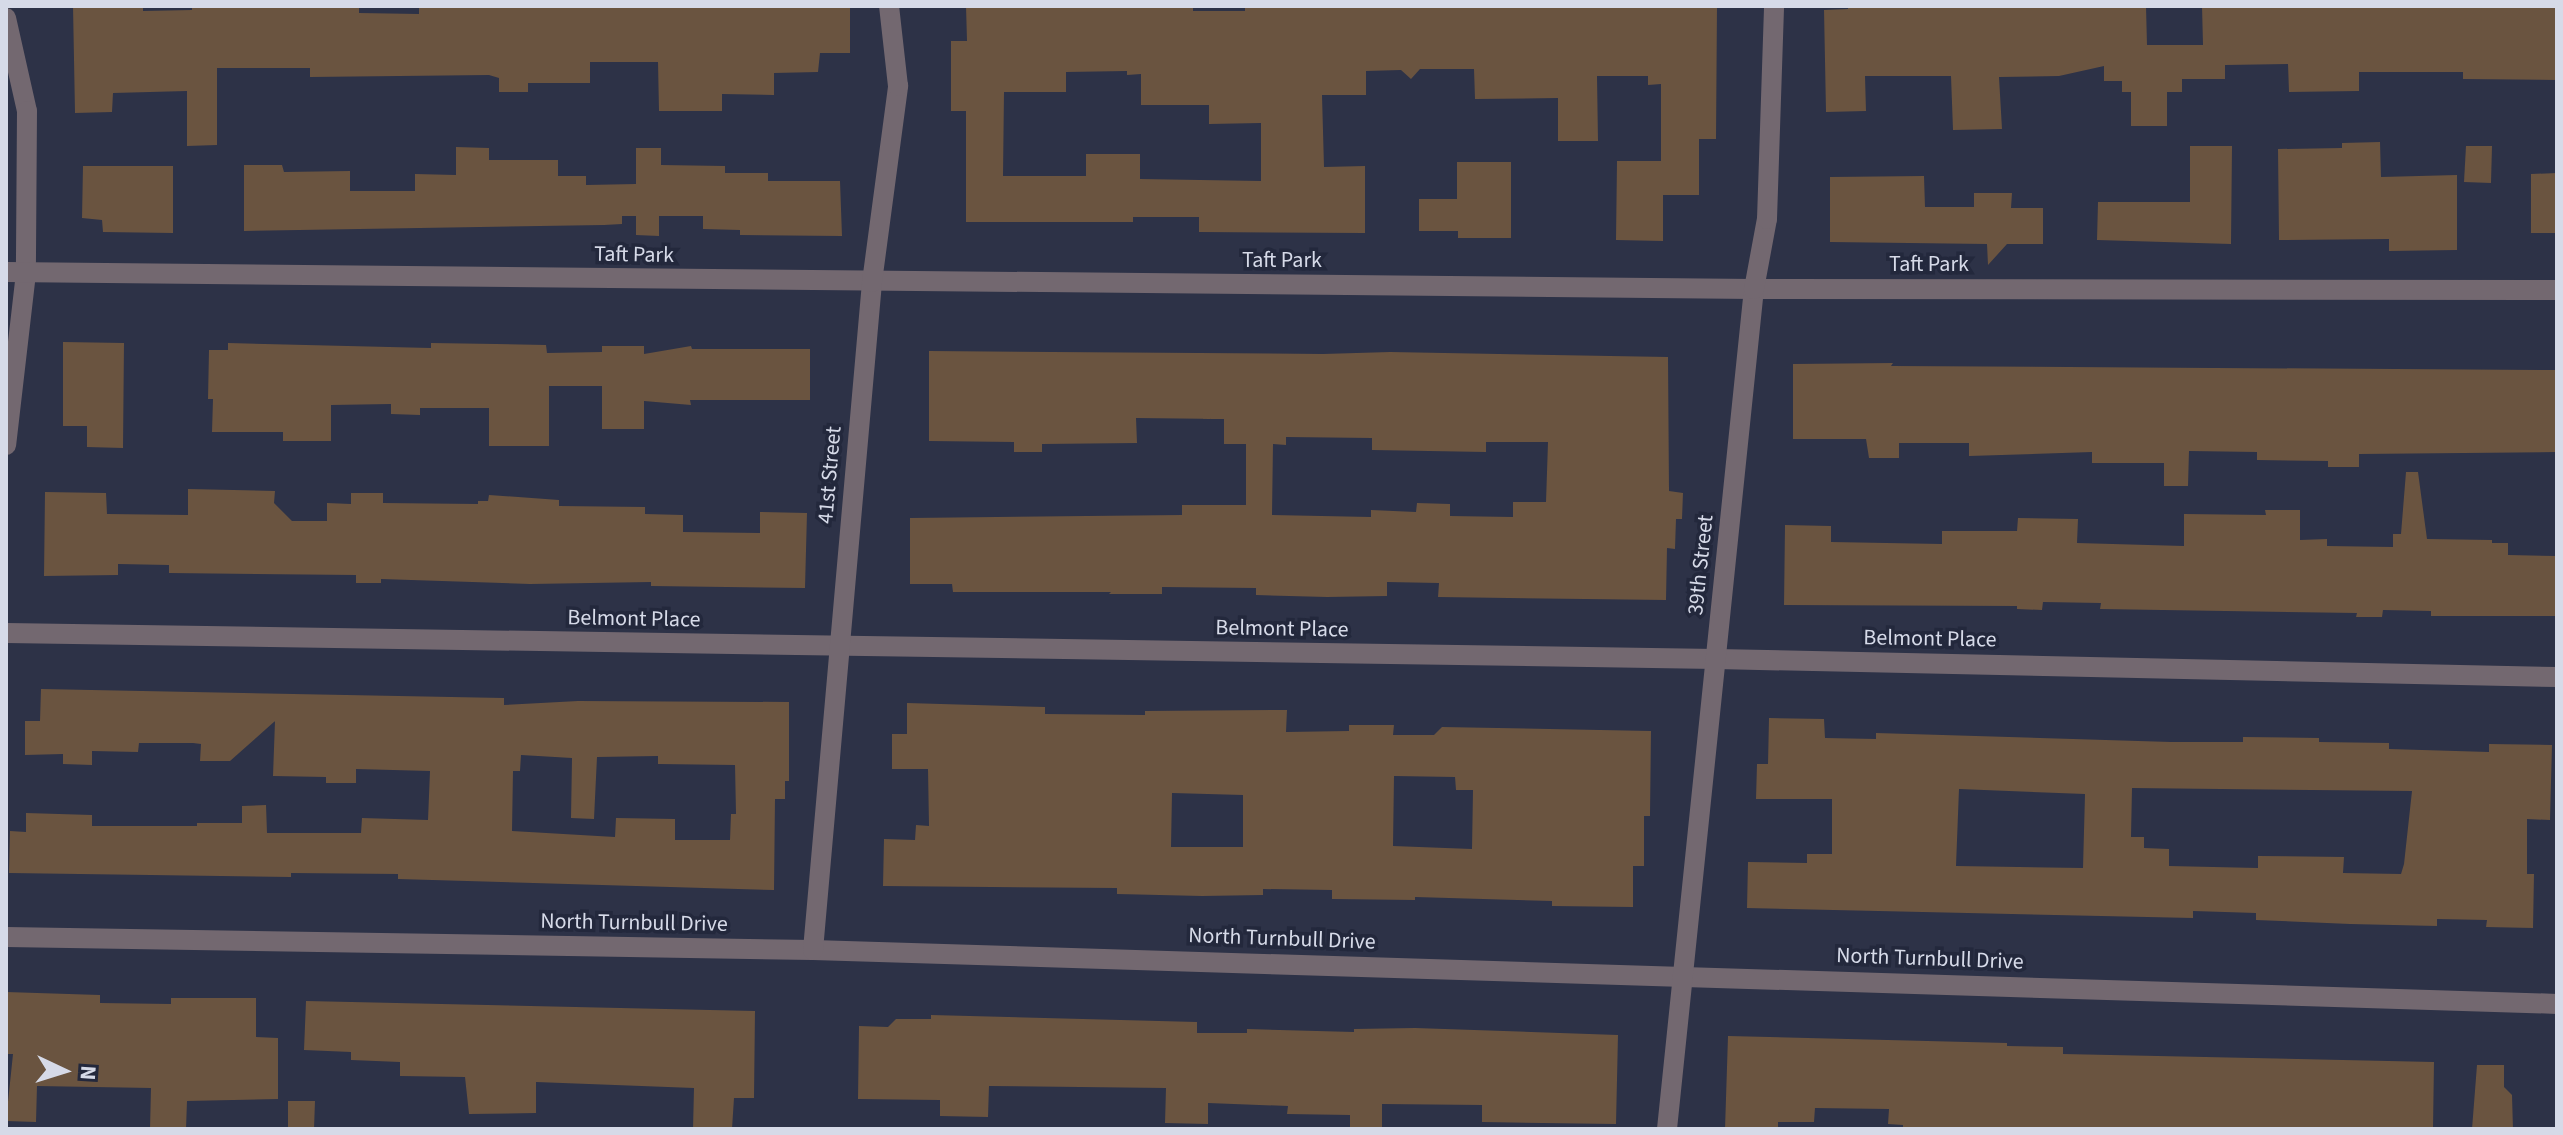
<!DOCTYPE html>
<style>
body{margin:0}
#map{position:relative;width:2563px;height:1135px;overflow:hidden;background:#2d3247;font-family:"Source Sans 3",sans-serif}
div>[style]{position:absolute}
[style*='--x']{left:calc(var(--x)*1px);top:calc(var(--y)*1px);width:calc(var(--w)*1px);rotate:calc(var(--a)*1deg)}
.building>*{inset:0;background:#6a5440}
.street>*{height:20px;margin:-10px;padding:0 10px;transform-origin:10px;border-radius:10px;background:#736870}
span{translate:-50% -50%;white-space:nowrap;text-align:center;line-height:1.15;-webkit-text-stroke:7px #23283c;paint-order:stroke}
.street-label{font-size:22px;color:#d6dae8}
.frame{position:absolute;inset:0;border:8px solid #d6dae8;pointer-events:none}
.north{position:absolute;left:24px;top:1031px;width:80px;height:80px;-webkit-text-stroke:6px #23283c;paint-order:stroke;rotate:94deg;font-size:22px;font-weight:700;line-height:32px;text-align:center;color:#d6dae8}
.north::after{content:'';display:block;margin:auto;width:28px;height:36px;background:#d6dae8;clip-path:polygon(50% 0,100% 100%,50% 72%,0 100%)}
</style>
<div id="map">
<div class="building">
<i style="clip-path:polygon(73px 6px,143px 6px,143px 11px,192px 10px,192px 6px,359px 6px,359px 13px,419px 14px,419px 6px,850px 6px,850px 53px,820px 53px,818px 72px,774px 73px,774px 95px,722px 94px,722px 111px,659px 111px,658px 62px,590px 62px,590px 83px,528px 83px,528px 92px,499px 92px,499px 78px,489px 75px,310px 77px,310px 68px,217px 68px,217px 145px,187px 146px,187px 91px,113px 93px,112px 112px,75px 113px)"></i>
<i style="clip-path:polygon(evenodd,966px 6px,1193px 6px,1193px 11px,1245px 11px,1245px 6px,1717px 6px,1716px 139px,1699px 139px,1699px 195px,1663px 195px,1663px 241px,1616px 240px,1617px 161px,1661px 161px,1661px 84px,1648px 85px,1648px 76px,1597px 76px,1598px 141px,1558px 141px,1558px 98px,1475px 99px,1474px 69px,1420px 69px,1411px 79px,1401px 70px,1366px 71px,1366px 95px,1322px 95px,1324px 167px,1365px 166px,1365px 233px,1199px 232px,1199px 217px,1133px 217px,1133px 222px,966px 222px,966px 111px,951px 111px,951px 41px,967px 41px,966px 6px,1127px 71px,1127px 75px,1141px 74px,1141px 105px,1209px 105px,1209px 124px,1261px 123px,1261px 181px,1140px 179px,1140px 154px,1086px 154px,1086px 176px,1003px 176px,1004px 92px,1066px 92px,1066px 72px,1127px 71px)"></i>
<i style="clip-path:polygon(1848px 6px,2146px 6px,2147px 45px,2203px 45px,2202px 6px,2557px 6px,2557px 80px,2463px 79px,2463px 72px,2359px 72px,2359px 91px,2289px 92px,2288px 64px,2225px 65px,2225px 79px,2182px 79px,2182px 92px,2167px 92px,2167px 126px,2131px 126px,2131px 92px,2122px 92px,2122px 81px,2104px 81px,2104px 66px,2059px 76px,1999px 77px,2002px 129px,1953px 130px,1951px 76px,1865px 76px,1866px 111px,1826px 112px,1824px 10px,1848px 9px)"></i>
<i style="clip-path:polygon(2380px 142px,2381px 177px,2457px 175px,2457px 250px,2389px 251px,2389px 239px,2279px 240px,2278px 149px,2342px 148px,2342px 143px)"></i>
<i style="clip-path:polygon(2190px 146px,2232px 146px,2231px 244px,2097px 240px,2098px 202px,2190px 202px)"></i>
<i style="clip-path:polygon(2466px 146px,2492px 146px,2491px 183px,2464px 182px)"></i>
<i style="clip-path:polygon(456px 147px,489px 148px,489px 160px,558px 160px,558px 176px,586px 176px,586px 185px,636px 184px,636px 148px,661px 148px,661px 165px,725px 166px,725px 173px,768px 173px,768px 181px,840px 181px,842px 236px,740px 235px,740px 230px,703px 229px,703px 216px,659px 216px,659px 236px,636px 235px,636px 216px,622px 216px,622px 224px,604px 225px,244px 231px,244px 165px,282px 165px,284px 172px,350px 171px,350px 191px,415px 191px,415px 174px,456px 175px)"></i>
<i style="clip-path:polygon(1457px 162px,1511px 162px,1511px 238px,1458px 238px,1458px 231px,1419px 231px,1419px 199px,1457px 199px)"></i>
<i style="clip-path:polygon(83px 166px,173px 166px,173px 233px,103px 232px,102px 220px,82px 218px)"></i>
<i style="clip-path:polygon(2557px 173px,2557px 233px,2531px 233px,2531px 174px)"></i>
<i style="clip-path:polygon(1924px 176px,1925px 207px,1974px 207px,1974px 193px,2012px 193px,2011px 208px,2043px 208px,2043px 244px,2007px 244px,1988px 265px,1987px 244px,1830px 242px,1830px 177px)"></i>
<i style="clip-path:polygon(63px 342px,124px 343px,123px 448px,87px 447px,87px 426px,63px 426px)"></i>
<i style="clip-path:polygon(228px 343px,431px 348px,431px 343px,496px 344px,546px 345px,547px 353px,602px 352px,602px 346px,644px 346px,644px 354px,691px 346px,692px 349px,810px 349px,810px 400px,690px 400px,691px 405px,644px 401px,644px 429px,602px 429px,602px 386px,549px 386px,549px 446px,489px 446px,489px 408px,420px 408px,420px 415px,391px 414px,391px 404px,331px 405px,331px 441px,283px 441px,283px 432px,212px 432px,213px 399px,208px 399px,209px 350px,228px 350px)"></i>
<i style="clip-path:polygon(evenodd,929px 351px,1323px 354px,1390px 352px,1668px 357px,1669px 491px,1683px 493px,1682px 519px,1676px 519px,1675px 549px,1667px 548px,1666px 600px,1438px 597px,1439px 583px,1387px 582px,1387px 596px,1327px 597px,1256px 595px,1256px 588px,1162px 587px,1162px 594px,1109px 594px,1111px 592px,953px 592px,952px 584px,910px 584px,910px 518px,1182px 515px,1182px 505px,1246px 505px,1246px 444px,1224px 444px,1224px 419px,1136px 418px,1137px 443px,1042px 444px,1042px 452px,1014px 452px,1014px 442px,929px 441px,929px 351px,1286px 437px,1372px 438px,1372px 450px,1486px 452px,1486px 442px,1548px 442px,1546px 502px,1513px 502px,1513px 517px,1450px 516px,1450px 504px,1417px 503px,1416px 512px,1371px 510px,1371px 517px,1272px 515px,1273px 444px,1286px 445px,1286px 437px)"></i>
<i style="clip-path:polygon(1893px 363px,1891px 366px,2557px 370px,2557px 452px,2359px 454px,2359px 467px,2328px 467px,2328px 461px,2257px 460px,2257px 452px,2189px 451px,2188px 486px,2164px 486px,2164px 463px,2092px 463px,2092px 452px,1969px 456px,1969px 443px,1899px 443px,1899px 458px,1869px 458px,1866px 439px,1793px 439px,1793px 364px)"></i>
<i style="clip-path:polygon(2406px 472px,2418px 472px,2427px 539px,2492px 540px,2492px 543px,2508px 543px,2508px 555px,2557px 556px,2557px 616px,2431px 616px,2431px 611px,2383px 610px,2382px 617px,2356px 617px,2357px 613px,2100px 609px,2101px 603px,2043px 602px,2042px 610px,2017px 609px,2017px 606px,1784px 605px,1785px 525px,1831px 526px,1831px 542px,1942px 544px,1942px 531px,2017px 531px,2018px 518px,2078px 519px,2077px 543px,2184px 546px,2184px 514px,2266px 515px,2265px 510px,2300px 510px,2300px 540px,2327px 539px,2327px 546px,2393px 547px,2393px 534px,2401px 534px)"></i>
<i style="clip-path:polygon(188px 489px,275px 491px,274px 503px,292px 521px,327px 521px,327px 503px,351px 504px,351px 493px,383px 493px,383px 503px,478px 504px,478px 501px,488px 501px,489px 495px,559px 500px,559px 506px,645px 507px,645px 514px,683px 515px,683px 532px,760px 533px,760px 512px,807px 513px,805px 588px,651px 586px,651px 582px,530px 584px,381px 579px,381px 583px,356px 583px,356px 575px,169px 573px,169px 565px,118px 564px,118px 575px,44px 576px,45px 492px,106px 493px,107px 514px,188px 515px)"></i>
<i style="clip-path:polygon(evenodd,41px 689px,504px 698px,504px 705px,578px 701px,789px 702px,789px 781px,785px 781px,785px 799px,775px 799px,774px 890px,398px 879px,398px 874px,291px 873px,291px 877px,9px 873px,10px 831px,26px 832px,26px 813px,92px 815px,92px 826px,197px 826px,197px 823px,242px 823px,242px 806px,266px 805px,267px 833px,361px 833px,362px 818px,428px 820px,430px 771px,356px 769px,356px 783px,326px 783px,326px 777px,273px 776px,275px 721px,230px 761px,200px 761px,201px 744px,193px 743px,139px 743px,138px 752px,92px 751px,92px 765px,63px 764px,63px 754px,25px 755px,25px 721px,40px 721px,41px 689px,521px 755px,572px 758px,571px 818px,594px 819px,597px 757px,658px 756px,658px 764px,735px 765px,736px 814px,731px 814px,730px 840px,675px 840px,675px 819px,616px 818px,615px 837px,512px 831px,513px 771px,520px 771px,521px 755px)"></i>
<i style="clip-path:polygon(evenodd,907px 703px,1045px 707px,1045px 714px,1145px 715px,1145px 711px,1287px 710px,1286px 732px,1349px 731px,1349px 725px,1394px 725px,1393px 735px,1434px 735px,1442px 727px,1651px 731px,1650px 816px,1644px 816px,1644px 866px,1633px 866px,1633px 907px,1552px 906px,1552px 901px,1415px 897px,1415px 900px,1332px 899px,1332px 890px,1263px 889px,1263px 895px,1202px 896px,1117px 894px,1117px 888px,883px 886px,884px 839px,915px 840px,916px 825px,929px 826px,928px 769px,892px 769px,892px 734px,907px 734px,907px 703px,1394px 776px,1455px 777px,1456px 790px,1473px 790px,1472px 849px,1393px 846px,1394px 776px,907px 703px,1172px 793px,1243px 795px,1243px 847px,1171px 847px,1172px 793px)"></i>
<i style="clip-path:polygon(evenodd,1769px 718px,1824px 719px,1825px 738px,1876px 739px,1876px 733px,2171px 742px,2243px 742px,2243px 737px,2319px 738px,2319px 742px,2389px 743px,2389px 749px,2489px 752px,2489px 744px,2552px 745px,2550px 820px,2527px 819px,2527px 874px,2534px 874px,2533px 928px,2486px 927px,2487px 920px,2437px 919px,2437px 926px,2350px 924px,2256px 920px,2256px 913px,2193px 911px,2193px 918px,1747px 908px,1748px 862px,1807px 863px,1807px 854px,1832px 854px,1832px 799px,1756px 799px,1757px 764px,1768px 764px,1769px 718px,2132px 788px,2412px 791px,2404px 864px,2401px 874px,2343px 873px,2344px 857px,2258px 856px,2258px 868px,2169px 866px,2169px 849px,2144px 848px,2144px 837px,2131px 837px,2132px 788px,1769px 718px,1959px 789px,2085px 794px,2083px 868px,1956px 866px,1959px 789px)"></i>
<i style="clip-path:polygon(6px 992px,100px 995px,100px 1003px,171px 1004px,171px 998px,256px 998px,256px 1037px,278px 1038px,278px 1099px,187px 1101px,186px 1129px,150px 1129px,151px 1088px,37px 1086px,36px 1122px,6px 1121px,13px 1054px,6px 1054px)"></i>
<i style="clip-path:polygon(306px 1001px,755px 1011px,754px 1098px,734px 1098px,732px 1129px,693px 1129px,694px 1088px,536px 1082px,536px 1113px,469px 1114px,465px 1077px,400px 1076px,400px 1062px,351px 1060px,351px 1052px,304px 1050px)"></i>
<i style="clip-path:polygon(931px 1015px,1197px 1022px,1197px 1033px,1247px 1033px,1247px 1029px,1354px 1032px,1354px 1029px,1415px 1028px,1618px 1035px,1616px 1124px,1482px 1122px,1482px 1105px,1382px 1104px,1382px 1128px,1350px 1128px,1350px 1115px,1287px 1114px,1288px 1106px,1208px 1103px,1208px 1124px,1165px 1123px,1166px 1088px,989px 1086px,988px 1117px,940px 1116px,940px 1100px,858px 1099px,859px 1026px,888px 1027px,896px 1019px,931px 1019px)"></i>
<i style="clip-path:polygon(1728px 1036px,2007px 1043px,2007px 1046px,2063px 1047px,2063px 1054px,2434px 1062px,2433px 1129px,1903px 1129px,1903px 1125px,1888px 1124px,1889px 1109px,1815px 1108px,1814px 1122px,1778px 1122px,1778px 1129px,1725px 1129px)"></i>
<i style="clip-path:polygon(2477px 1065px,2504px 1065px,2504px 1087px,2512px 1095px,2513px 1129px,2472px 1129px)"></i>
<i style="clip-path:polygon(288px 1101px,315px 1101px,314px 1129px,288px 1129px)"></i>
</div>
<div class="street">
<i style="--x:6;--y:18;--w:95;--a:77.3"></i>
<i style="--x:27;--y:111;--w:162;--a:90.4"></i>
<i style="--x:26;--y:273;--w:173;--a:96.6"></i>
<i style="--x:6;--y:272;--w:1748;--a:0.56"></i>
<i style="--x:1754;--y:289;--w:803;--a:0.07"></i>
<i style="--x:6;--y:633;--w:1710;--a:0.87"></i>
<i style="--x:1716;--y:659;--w:841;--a:1.23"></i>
<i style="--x:6;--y:937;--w:807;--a:0.92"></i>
<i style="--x:813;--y:950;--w:1745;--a:1.77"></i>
<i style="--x:813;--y:950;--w:671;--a:-84.95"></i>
<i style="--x:872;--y:282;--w:198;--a:-82.4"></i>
<i style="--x:898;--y:86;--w:81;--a:-96.4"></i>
<i style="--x:1667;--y:1129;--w:844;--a:-84.09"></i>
<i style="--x:1754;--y:289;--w:71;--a:-79.5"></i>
<i style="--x:1767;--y:219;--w:213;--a:-88.1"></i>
</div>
<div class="street-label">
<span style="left:634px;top:255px;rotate:1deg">Taft Park</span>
<span style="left:1282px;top:261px">Taft Park</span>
<span style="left:1929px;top:265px">Taft Park</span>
<span style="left:830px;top:475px;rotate:-85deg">41st Street</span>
<span style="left:1701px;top:565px;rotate:-84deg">39th Street</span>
<span style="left:634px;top:619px;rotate:1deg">Belmont Place</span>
<span style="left:1282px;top:629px;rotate:1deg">Belmont Place</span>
<span style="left:1930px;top:639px;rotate:1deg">Belmont Place</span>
<span style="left:634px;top:923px;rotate:1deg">North Turnbull Drive</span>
<span style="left:1282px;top:939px;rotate:2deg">North Turnbull Drive</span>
<span style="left:1930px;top:959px;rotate:2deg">North Turnbull Drive</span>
</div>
<div class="frame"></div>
<div class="north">N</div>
</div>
